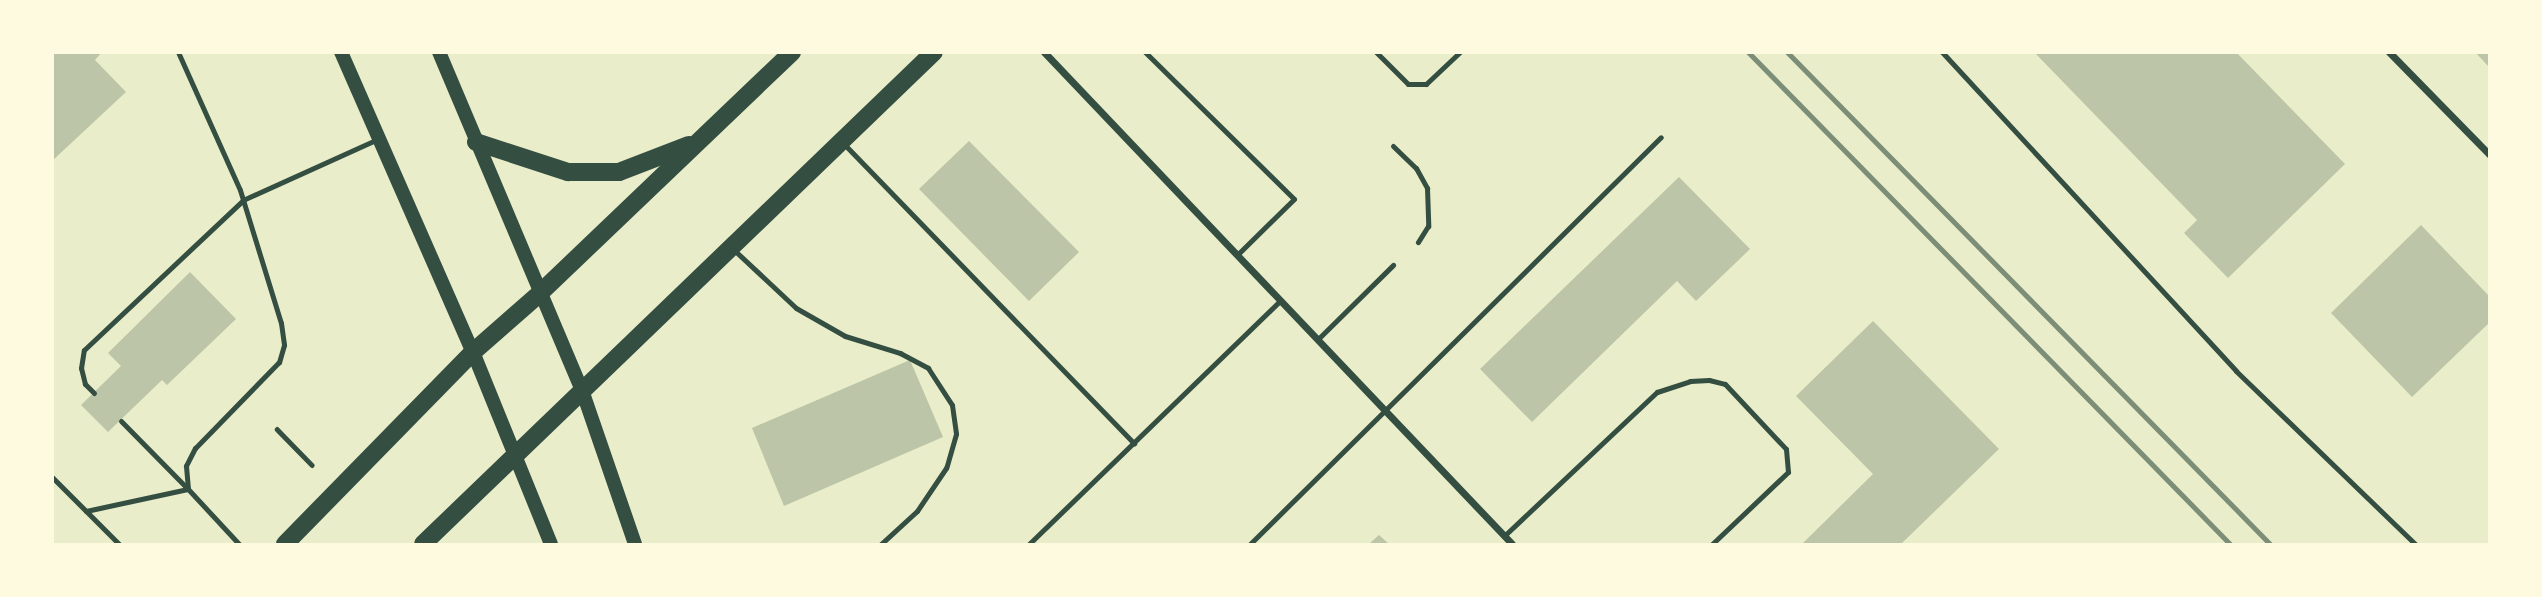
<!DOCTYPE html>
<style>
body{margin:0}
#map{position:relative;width:2542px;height:597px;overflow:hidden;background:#e9edc9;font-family:"PT Serif",serif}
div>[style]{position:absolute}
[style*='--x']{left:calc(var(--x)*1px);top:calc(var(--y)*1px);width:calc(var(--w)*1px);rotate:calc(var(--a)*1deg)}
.building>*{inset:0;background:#bcc5a7}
.path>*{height:4.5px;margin:-2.25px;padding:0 2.25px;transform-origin:2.25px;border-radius:2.25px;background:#344e41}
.service>*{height:5px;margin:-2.5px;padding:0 2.5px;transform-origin:2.5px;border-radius:2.5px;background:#344e41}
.minor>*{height:7px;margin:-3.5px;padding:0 3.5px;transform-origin:3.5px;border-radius:3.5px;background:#344e41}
.secondary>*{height:14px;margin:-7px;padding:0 7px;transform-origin:7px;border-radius:7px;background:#344e41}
.primary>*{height:18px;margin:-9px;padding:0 9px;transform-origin:9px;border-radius:9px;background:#344e41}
.rail>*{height:5px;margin:-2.5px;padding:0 2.5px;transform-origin:2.5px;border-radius:2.5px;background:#7c8e77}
span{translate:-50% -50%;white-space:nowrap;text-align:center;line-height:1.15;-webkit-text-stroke:5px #fefae0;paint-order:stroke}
.frame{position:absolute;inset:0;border:54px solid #fefae0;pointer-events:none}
</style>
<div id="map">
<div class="building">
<i style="clip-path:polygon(52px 52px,102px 52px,95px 60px,126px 92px,52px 161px)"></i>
<i style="clip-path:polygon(2034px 52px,2236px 52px,2345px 164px,2228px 278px,2184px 233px,2197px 220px)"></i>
<i style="clip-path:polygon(2475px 52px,2490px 52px,2490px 68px)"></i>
<i style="clip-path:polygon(969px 141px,1079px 252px,1029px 301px,919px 189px)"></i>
<i style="clip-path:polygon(1679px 177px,1750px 249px,1696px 301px,1677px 281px,1532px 422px,1480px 369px)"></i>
<i style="clip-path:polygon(2421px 225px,2490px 297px,2490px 322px,2412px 397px,2331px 313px)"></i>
<i style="clip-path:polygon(190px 272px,236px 319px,167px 385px,162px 380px,108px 432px,81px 405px,121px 366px,108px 353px)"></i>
<i style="clip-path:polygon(1873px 321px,1999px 449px,1901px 544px,1802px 544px,1873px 474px,1796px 396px)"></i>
<i style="clip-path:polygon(910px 360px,943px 437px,784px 506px,752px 428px)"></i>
<i style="clip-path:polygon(1379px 535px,1389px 544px,1369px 544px)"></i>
</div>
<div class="path">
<i style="--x:277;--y:429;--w:50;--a:45.8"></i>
</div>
<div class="service">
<i style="--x:178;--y:52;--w:151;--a:65.8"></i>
<i style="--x:240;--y:190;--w:139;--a:72.9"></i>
<i style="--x:281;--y:323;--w:22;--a:82"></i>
<i style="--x:284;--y:345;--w:18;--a:106"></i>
<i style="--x:279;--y:362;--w:120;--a:134.3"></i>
<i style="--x:195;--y:448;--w:20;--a:117"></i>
<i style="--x:186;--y:466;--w:23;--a:85"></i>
<i style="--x:1145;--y:52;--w:209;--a:44.6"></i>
<i style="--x:1294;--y:199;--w:80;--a:135.5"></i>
<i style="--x:1376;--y:52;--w:45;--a:45"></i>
<i style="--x:1408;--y:84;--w:18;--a:0"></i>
<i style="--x:1426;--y:84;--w:47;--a:-43.3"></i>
<i style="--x:1942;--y:52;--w:434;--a:47.3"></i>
<i style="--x:2236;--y:371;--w:249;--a:44"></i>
<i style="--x:844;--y:144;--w:417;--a:45.9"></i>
<i style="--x:1393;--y:146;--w:32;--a:44"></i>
<i style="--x:1416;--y:168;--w:23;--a:61"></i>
<i style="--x:1427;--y:188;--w:38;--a:88"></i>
<i style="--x:1428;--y:226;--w:19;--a:122"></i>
<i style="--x:733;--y:249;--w:86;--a:43.1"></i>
<i style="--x:796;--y:308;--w:56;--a:29.7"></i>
<i style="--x:845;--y:336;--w:58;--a:17.2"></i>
<i style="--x:900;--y:353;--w:32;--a:28"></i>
<i style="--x:928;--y:368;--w:44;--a:57"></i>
<i style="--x:952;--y:405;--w:29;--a:82"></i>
<i style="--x:956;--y:434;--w:35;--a:106"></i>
<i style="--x:946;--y:468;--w:52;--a:124"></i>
<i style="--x:917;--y:511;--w:49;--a:137.5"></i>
<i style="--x:1317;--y:340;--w:107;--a:-44.6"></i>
<i style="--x:94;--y:393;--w:13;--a:-135"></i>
<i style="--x:85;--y:384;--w:16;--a:-104"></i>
<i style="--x:81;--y:368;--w:18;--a:-81"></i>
<i style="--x:84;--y:350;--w:219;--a:-43.3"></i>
<i style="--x:243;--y:200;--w:148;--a:-24.3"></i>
<i style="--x:121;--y:421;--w:95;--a:45.4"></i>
<i style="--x:52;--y:477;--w:95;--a:45"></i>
<i style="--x:86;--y:511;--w:104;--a:-12.2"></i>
<i style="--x:188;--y:489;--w:75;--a:47.2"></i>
<i style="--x:1504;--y:536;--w:210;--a:-43.3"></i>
<i style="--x:1657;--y:392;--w:35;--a:-18"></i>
<i style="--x:1690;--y:381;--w:19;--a:-3"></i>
<i style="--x:1709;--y:380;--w:16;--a:14"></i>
<i style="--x:1725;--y:384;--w:89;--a:46.8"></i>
<i style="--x:1786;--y:449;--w:23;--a:85"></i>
<i style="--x:1788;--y:472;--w:105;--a:136.5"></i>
<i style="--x:1029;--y:544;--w:349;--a:-44.1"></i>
<i style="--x:1250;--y:544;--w:578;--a:-44.72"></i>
</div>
<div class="minor">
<i style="--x:1044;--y:52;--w:679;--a:46.43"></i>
<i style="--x:2389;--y:52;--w:144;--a:45.6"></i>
</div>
<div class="secondary">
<i style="--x:341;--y:52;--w:328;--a:66.3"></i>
<i style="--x:473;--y:352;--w:207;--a:67.9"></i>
<i style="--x:439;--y:52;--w:370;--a:67.1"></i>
<i style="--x:583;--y:393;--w:160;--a:71"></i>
</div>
<div class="primary">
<i style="--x:476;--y:142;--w:97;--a:18.1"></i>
<i style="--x:568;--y:172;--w:51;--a:0"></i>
<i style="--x:619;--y:172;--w:75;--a:-21.1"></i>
<i style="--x:285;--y:544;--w:269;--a:-45.6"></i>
<i style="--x:473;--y:352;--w:88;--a:-41.3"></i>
<i style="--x:539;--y:294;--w:350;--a:-43.7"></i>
<i style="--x:423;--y:544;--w:709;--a:-43.91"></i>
</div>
<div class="rail">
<i style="--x:1748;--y:52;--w:689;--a:45.59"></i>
<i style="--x:1787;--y:52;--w:689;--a:45.53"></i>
</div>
<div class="frame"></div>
</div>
